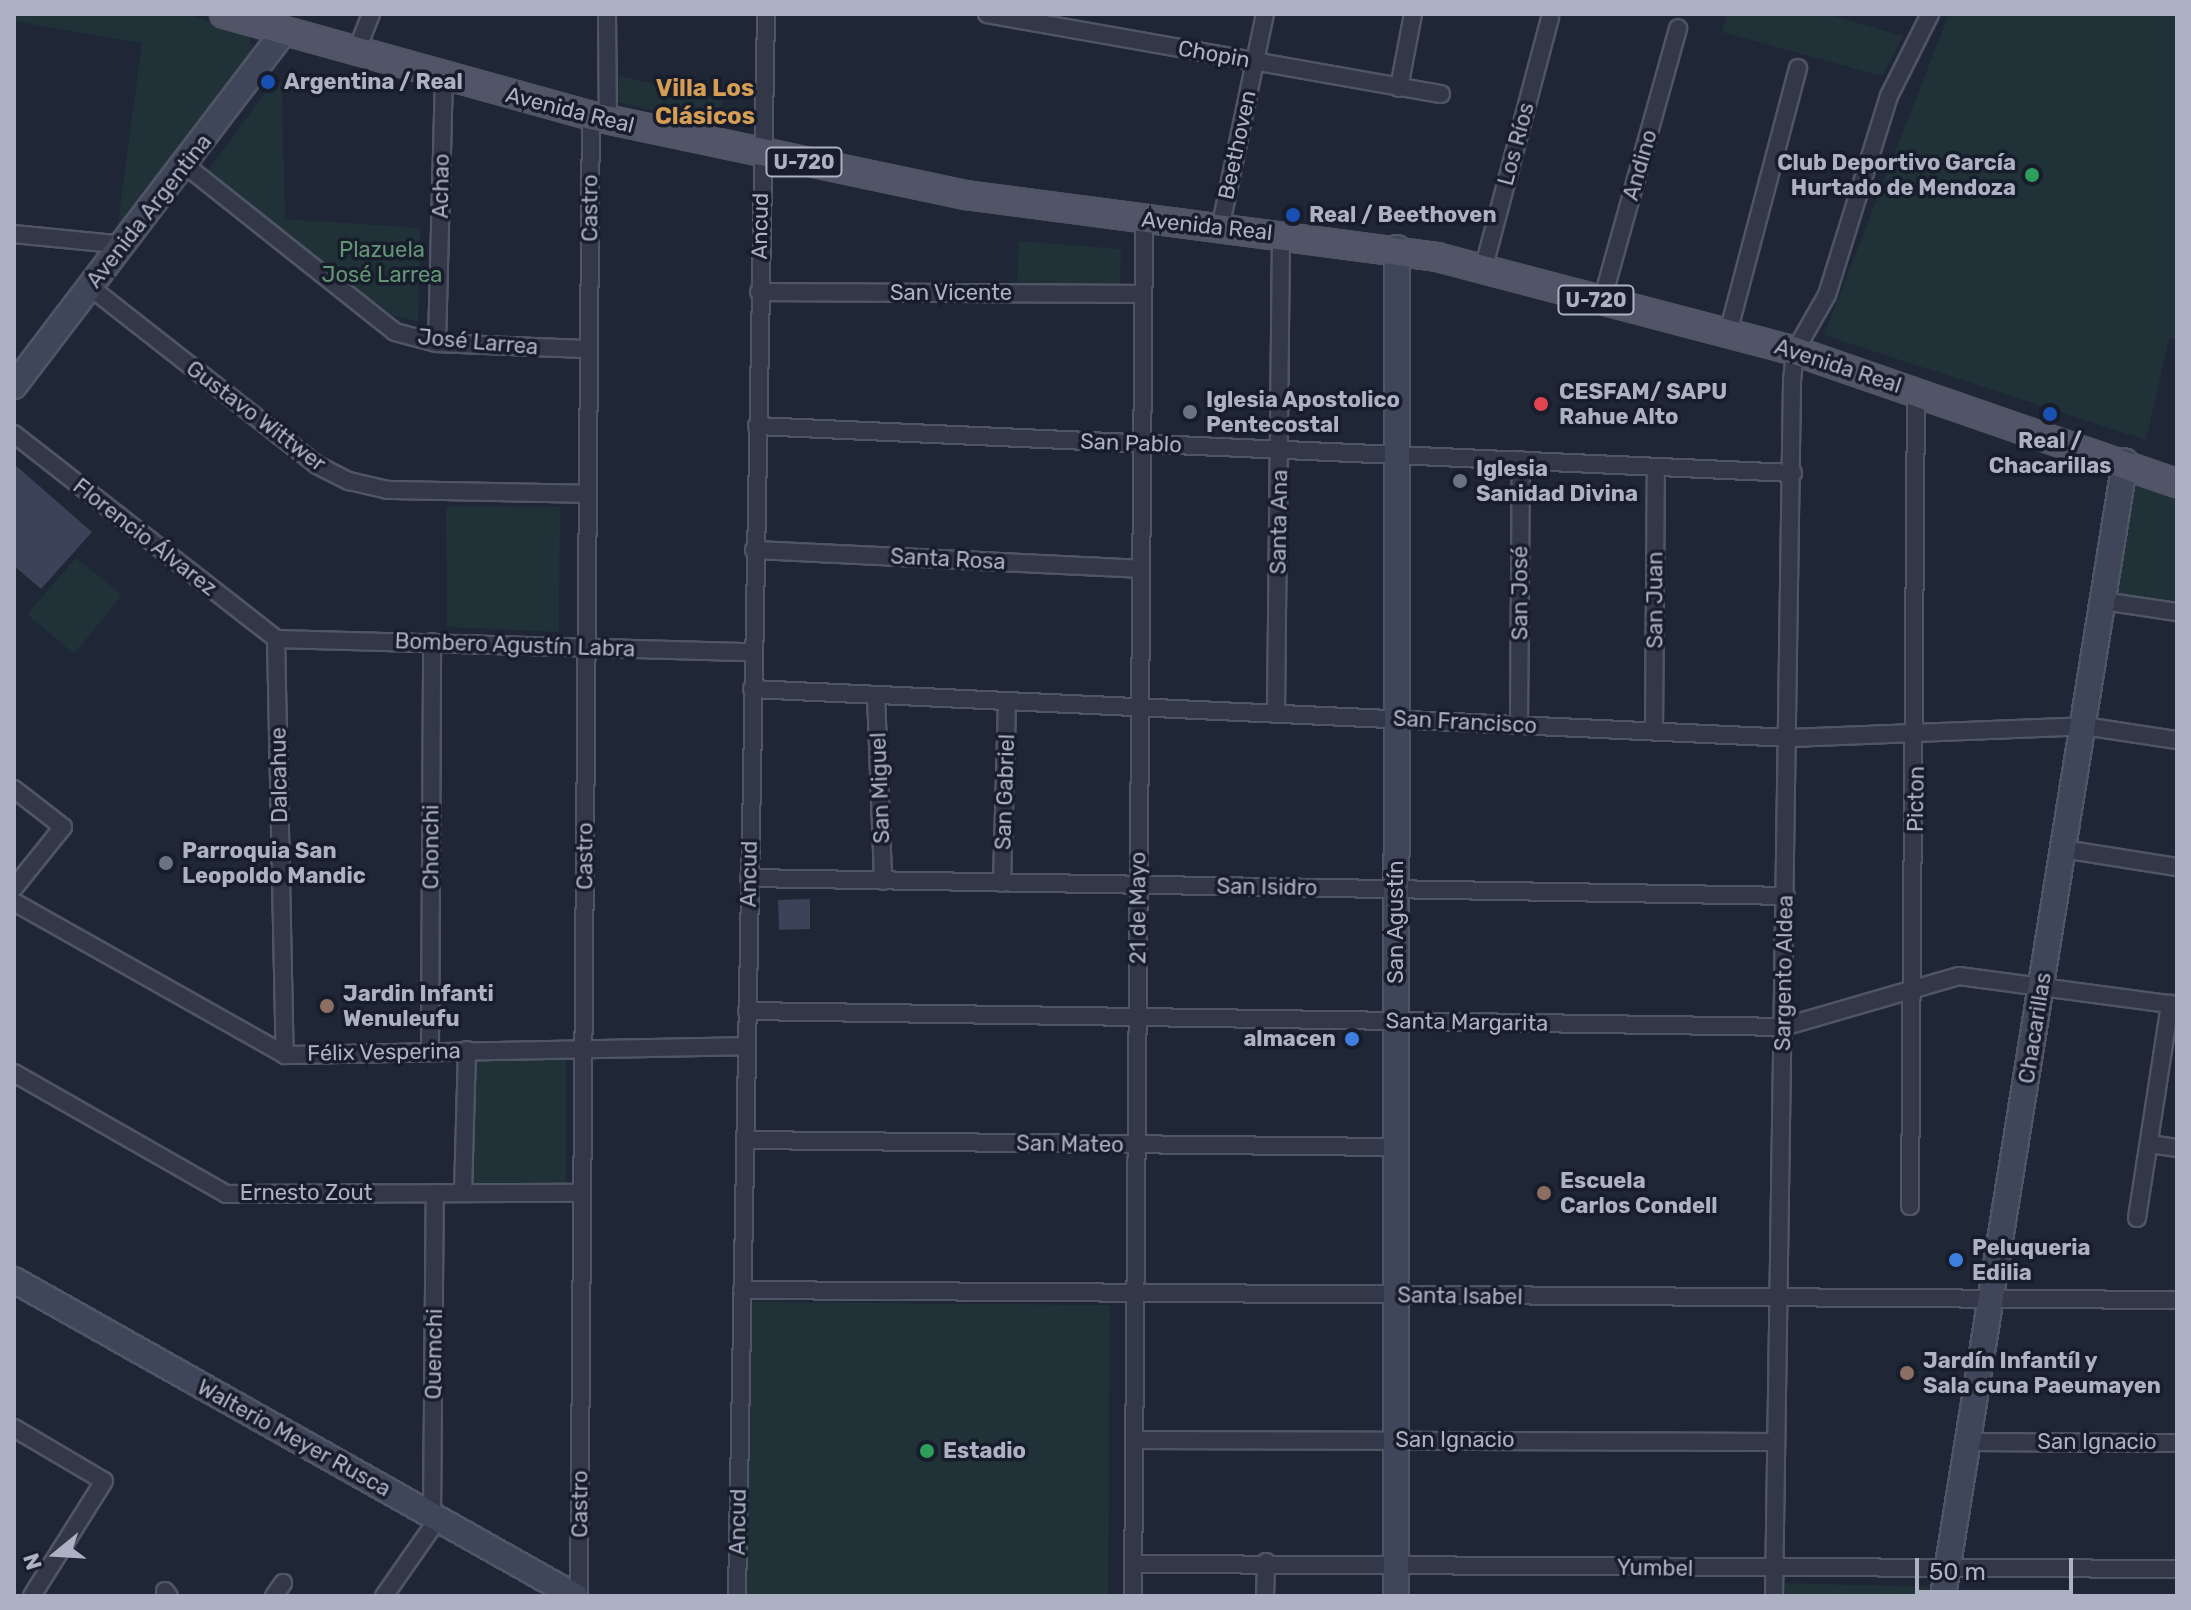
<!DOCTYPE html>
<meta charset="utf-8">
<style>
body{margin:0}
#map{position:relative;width:2191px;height:1610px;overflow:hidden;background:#1f2636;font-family:Rubik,sans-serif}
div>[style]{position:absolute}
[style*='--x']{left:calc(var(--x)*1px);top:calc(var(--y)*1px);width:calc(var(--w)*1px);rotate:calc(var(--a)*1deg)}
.green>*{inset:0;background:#203237}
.building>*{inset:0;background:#3a4357}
.roads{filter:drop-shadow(2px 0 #505565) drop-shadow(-2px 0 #505565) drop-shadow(0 2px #505565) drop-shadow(0 -2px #505565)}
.street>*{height:16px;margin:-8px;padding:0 8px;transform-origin:8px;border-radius:8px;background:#323847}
.secondary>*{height:24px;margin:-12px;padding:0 12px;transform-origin:12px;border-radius:12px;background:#40465a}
.primary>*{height:26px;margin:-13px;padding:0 13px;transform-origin:13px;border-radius:13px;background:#505667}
.dots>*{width:22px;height:22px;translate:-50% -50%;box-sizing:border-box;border:4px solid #181d2b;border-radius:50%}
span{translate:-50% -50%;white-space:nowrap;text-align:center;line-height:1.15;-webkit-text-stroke:7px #181d2b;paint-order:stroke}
.shield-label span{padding:2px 6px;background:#181d2b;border:2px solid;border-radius:6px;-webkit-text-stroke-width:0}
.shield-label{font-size:20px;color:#acb2c4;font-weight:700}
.street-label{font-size:22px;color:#acb2c4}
.poi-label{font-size:22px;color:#acb2c4;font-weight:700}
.left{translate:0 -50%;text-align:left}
.right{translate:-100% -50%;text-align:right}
.park-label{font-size:22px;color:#639575}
.neighbourhood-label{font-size:24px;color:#d69e55;font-weight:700}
.frame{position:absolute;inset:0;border:16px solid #acb2c4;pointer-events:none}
.north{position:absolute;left:16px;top:1514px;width:80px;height:80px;-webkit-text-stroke:6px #181d2b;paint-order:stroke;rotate:252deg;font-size:22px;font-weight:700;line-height:32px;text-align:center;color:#acb2c4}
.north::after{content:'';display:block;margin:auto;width:28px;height:36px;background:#acb2c4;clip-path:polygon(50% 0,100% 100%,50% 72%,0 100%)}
.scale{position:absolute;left:1915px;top:1558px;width:158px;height:36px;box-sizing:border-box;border:4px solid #acb2c4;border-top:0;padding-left:10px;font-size:24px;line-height:28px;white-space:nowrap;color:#acb2c4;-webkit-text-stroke:6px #181d2b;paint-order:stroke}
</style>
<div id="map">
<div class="green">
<i style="clip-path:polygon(14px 14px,189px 14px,249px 36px,255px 56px,116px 238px,142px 43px,14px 21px)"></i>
<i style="clip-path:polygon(1727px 14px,1827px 14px,1903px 36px,1882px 76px,1722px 32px)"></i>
<i style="clip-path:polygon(1949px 14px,2177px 14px,2177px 340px,2169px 338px,2146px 440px,1824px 335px)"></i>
<i style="clip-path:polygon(619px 76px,722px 99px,721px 127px,618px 102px)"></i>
<i style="clip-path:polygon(275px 80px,282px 84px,285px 219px,420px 228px,418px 321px,393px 316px,206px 173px)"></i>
<i style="clip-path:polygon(1019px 241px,1121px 249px,1120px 283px,1017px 286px)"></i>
<i style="clip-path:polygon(2125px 481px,2177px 500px,2177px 606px,2107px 596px)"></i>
<i style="clip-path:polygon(446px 506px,560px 507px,559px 632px,447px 627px)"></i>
<i style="clip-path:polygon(76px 558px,122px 595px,74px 654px,27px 614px)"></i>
<i style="clip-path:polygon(474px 1060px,566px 1060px,566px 1183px,474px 1183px)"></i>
<i style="clip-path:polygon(747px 1302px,1110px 1305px,1108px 1596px,744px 1596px)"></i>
<i style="clip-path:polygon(1782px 1583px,1933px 1587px,1931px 1596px,1782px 1596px)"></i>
</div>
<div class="building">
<i style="clip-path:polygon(14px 464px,92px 532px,41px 589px,14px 566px)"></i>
<i style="clip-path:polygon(810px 899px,810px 929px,779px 930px,778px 900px)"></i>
</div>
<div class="roads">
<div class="street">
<i style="--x:607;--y:14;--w:106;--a:89.5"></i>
<i style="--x:987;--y:14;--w:461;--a:10"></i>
<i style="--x:355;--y:55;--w:44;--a:-68.7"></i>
<i style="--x:1399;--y:88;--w:75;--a:-79.3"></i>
<i style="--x:185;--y:165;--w:268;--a:38.5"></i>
<i style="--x:395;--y:332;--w:43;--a:14.7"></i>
<i style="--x:437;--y:343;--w:152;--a:2.3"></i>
<i style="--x:1220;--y:229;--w:220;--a:-78.2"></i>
<i style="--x:14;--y:234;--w:111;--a:5.7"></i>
<i style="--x:1483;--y:270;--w:261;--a:-75.1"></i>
<i style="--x:90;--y:287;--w:288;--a:38.1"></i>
<i style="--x:317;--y:465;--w:36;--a:27"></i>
<i style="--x:349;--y:481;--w:39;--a:13"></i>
<i style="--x:387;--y:490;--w:201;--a:1.1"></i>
<i style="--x:759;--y:292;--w:384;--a:0.3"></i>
<i style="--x:1602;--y:301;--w:283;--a:-74.4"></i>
<i style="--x:1728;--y:333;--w:274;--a:-75.2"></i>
<i style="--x:437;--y:343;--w:265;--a:-88.5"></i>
<i style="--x:757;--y:426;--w:1037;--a:2.6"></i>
<i style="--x:14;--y:434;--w:333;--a:38"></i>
<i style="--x:754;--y:550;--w:387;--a:2.8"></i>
<i style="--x:2103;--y:601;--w:75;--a:8.5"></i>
<i style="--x:276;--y:639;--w:477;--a:1.6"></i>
<i style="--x:276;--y:639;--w:416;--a:88.8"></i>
<i style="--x:752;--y:689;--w:1039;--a:2.7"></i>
<i style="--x:1790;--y:738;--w:294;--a:-2.3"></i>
<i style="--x:2084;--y:726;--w:94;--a:8.6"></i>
<i style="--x:876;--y:695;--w:186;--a:87.8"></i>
<i style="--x:1276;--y:713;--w:478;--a:-89.4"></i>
<i style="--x:1519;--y:725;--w:265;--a:-89.6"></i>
<i style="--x:1654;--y:731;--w:263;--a:-89.6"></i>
<i style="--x:14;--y:789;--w:62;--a:37.8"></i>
<i style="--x:63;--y:827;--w:78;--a:128.8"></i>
<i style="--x:2063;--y:849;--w:115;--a:9"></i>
<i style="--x:749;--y:878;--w:1037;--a:0.99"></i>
<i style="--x:1002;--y:883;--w:182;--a:-88.4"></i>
<i style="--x:14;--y:902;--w:311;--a:29.4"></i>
<i style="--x:285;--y:1055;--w:461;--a:-1.1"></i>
<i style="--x:747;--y:1011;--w:1036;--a:0.88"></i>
<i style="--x:1783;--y:1027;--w:183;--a:-16.2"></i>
<i style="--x:1959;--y:976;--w:220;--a:7.6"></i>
<i style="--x:430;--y:1051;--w:409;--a:-89.7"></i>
<i style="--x:14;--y:1073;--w:244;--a:29.7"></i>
<i style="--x:226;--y:1194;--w:356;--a:-0.2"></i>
<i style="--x:745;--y:1140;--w:651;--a:0.62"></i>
<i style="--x:2149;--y:1144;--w:28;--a:8"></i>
<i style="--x:463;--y:1193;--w:143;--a:-88.4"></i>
<i style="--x:1910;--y:1206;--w:815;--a:-89.58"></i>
<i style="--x:2137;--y:1218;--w:217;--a:-81.2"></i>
<i style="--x:742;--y:1290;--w:1435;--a:0.4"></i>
<i style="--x:14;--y:1428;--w:104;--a:30.5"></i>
<i style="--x:104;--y:1481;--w:136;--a:122.1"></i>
<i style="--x:1134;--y:1440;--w:642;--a:0.18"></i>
<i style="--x:1968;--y:1442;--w:209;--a:0.3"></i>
<i style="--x:432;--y:1516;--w:323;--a:-89.5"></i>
<i style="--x:1134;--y:1564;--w:1043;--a:0.27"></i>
<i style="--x:165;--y:1591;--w:6;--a:51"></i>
<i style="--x:274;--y:1596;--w:16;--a:-55"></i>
<i style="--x:384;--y:1596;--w:94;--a:-55"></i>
<i style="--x:579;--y:1596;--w:1480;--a:-89.54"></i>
<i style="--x:737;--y:1596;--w:1582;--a:-88.95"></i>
<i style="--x:1133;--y:1596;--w:1376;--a:-89.54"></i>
<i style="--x:1265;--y:1596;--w:34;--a:-88"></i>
<i style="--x:1774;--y:1596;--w:1215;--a:-89.15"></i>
<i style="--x:1792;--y:381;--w:30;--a:-84"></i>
<i style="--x:1795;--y:351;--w:64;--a:-60.3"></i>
<i style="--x:1827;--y:295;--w:208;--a:-72.7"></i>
<i style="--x:1889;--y:96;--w:92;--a:-63.4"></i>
</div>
<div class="secondary">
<i style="--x:14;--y:386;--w:442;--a:-52.7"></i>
<i style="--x:14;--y:1280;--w:644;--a:29.39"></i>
<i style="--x:1396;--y:1596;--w:1348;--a:-89.96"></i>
<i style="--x:1943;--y:1596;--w:1149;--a:-80.89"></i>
</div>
<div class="primary">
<i style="--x:224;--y:14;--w:381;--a:15.5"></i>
<i style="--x:591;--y:116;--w:383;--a:11.9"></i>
<i style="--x:966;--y:195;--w:475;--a:7.5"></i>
<i style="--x:1437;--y:257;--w:370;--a:14.7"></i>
<i style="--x:1795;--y:351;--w:404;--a:19.1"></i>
</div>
</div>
<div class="dots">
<i style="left:268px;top:82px;background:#1a4fb4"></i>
<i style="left:2032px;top:175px;background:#2e9e5b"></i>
<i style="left:1293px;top:215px;background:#1a4fb4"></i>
<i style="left:1541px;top:404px;background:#e0444e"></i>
<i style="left:1190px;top:412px;background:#6b7280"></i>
<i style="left:2050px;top:414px;background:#1a4fb4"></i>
<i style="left:1460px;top:481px;background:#6b7280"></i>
<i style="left:166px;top:863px;background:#6b7280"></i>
<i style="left:327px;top:1006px;background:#8d6e63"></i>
<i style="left:1352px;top:1039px;background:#3f7fe0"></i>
<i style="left:1544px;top:1193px;background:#8d6e63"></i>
<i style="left:1956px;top:1260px;background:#3f7fe0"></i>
<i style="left:1907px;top:1373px;background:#8d6e63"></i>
<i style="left:927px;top:1451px;background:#2e9e5b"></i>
</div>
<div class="shield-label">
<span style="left:804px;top:162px">U-720</span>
<span style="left:1596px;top:300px">U-720</span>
</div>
<div class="street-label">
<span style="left:1214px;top:54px;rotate:10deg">Chopin</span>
<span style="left:570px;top:110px;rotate:14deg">Avenida Real</span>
<span style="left:1516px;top:144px;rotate:-75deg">Los Ríos</span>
<span style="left:1237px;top:145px;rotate:-78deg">Beethoven</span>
<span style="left:1640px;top:165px;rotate:-74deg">Andino</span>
<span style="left:441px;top:186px;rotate:-89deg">Achao</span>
<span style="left:590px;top:208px;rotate:-90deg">Castro</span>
<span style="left:149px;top:211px;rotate:-52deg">Avenida Argentina</span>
<span style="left:760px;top:226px;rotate:-89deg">Ancud</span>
<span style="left:1207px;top:226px;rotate:6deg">Avenida Real</span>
<span style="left:951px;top:293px">San Vicente</span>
<span style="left:478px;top:342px;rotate:5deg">José Larrea</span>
<span style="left:1838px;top:366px;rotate:18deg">Avenida Real</span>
<span style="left:256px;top:416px;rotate:37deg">Gustavo Wittwer</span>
<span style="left:1131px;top:443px;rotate:2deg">San Pablo</span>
<span style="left:1279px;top:522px;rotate:-89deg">Santa Ana</span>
<span style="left:145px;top:537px;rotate:38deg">Florencio Álvarez</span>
<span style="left:948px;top:559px;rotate:3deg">Santa Rosa</span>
<span style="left:1520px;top:593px;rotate:-90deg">San José</span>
<span style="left:1655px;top:600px;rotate:-90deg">San Juan</span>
<span style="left:515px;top:645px;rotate:2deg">Bombero Agustín Labra</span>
<span style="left:1465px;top:722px;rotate:3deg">San Francisco</span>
<span style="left:279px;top:775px;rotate:-91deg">Dalcahue</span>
<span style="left:880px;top:788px;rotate:-92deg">San Miguel</span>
<span style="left:1005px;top:792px;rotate:-88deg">San Gabriel</span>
<span style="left:1916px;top:799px;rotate:-89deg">Picton</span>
<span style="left:431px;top:847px;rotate:-90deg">Chonchi</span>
<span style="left:585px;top:856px;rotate:-90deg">Castro</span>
<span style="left:749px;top:874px;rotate:-89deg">Ancud</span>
<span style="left:1267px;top:887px;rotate:1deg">San Isidro</span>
<span style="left:1138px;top:908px;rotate:-90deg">21 de Mayo</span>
<span style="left:1396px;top:922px;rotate:-90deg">San Agustín</span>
<span style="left:1784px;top:973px;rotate:-89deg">Sargento Aldea</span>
<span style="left:1467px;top:1022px;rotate:1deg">Santa Margarita</span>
<span style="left:2035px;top:1028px;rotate:-81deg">Chacarillas</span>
<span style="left:384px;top:1052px;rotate:-1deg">Félix Vesperina</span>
<span style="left:1070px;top:1144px;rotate:1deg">San Mateo</span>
<span style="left:306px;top:1193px">Ernesto Zout</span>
<span style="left:1460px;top:1296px;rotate:1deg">Santa Isabel</span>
<span style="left:434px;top:1354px;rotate:-89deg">Quemchi</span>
<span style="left:294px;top:1438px;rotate:29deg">Walterio Meyer Rusca</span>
<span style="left:1455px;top:1440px">San Ignacio</span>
<span style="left:2097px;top:1442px">San Ignacio</span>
<span style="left:580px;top:1504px;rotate:-90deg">Castro</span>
<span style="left:738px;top:1522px;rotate:-89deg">Ancud</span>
<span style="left:1655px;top:1568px;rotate:1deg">Yumbel</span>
</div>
<div class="poi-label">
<span class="left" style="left:284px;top:82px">Argentina / Real</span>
<span class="right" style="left:2016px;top:175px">Club Deportivo García<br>Hurtado de Mendoza</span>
<span class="left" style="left:1309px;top:215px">Real / Beethoven</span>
<span class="left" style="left:1559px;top:404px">CESFAM/ SAPU<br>Rahue Alto</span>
<span class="left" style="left:1206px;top:412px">Iglesia Apostolico<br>Pentecostal</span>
<span style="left:2050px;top:453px">Real /<br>Chacarillas</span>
<span class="left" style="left:1476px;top:481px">Iglesia<br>Sanidad Divina</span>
<span class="left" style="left:182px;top:863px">Parroquia San<br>Leopoldo Mandic</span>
<span class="left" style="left:343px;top:1006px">Jardin Infanti<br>Wenuleufu</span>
<span class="right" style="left:1336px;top:1039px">almacen</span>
<span class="left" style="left:1560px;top:1193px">Escuela<br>Carlos Condell</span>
<span class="left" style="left:1972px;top:1260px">Peluqueria<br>Edilia</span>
<span class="left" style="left:1923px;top:1373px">Jardín Infantíl y<br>Sala cuna Paeumayen</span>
<span class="left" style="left:943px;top:1451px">Estadio</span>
</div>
<div class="park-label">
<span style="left:382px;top:262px">Plazuela<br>José Larrea</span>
</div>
<div class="neighbourhood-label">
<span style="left:705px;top:103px">Villa Los<br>Clásicos</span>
</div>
<div class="frame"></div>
<div class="north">N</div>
<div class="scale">50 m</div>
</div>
